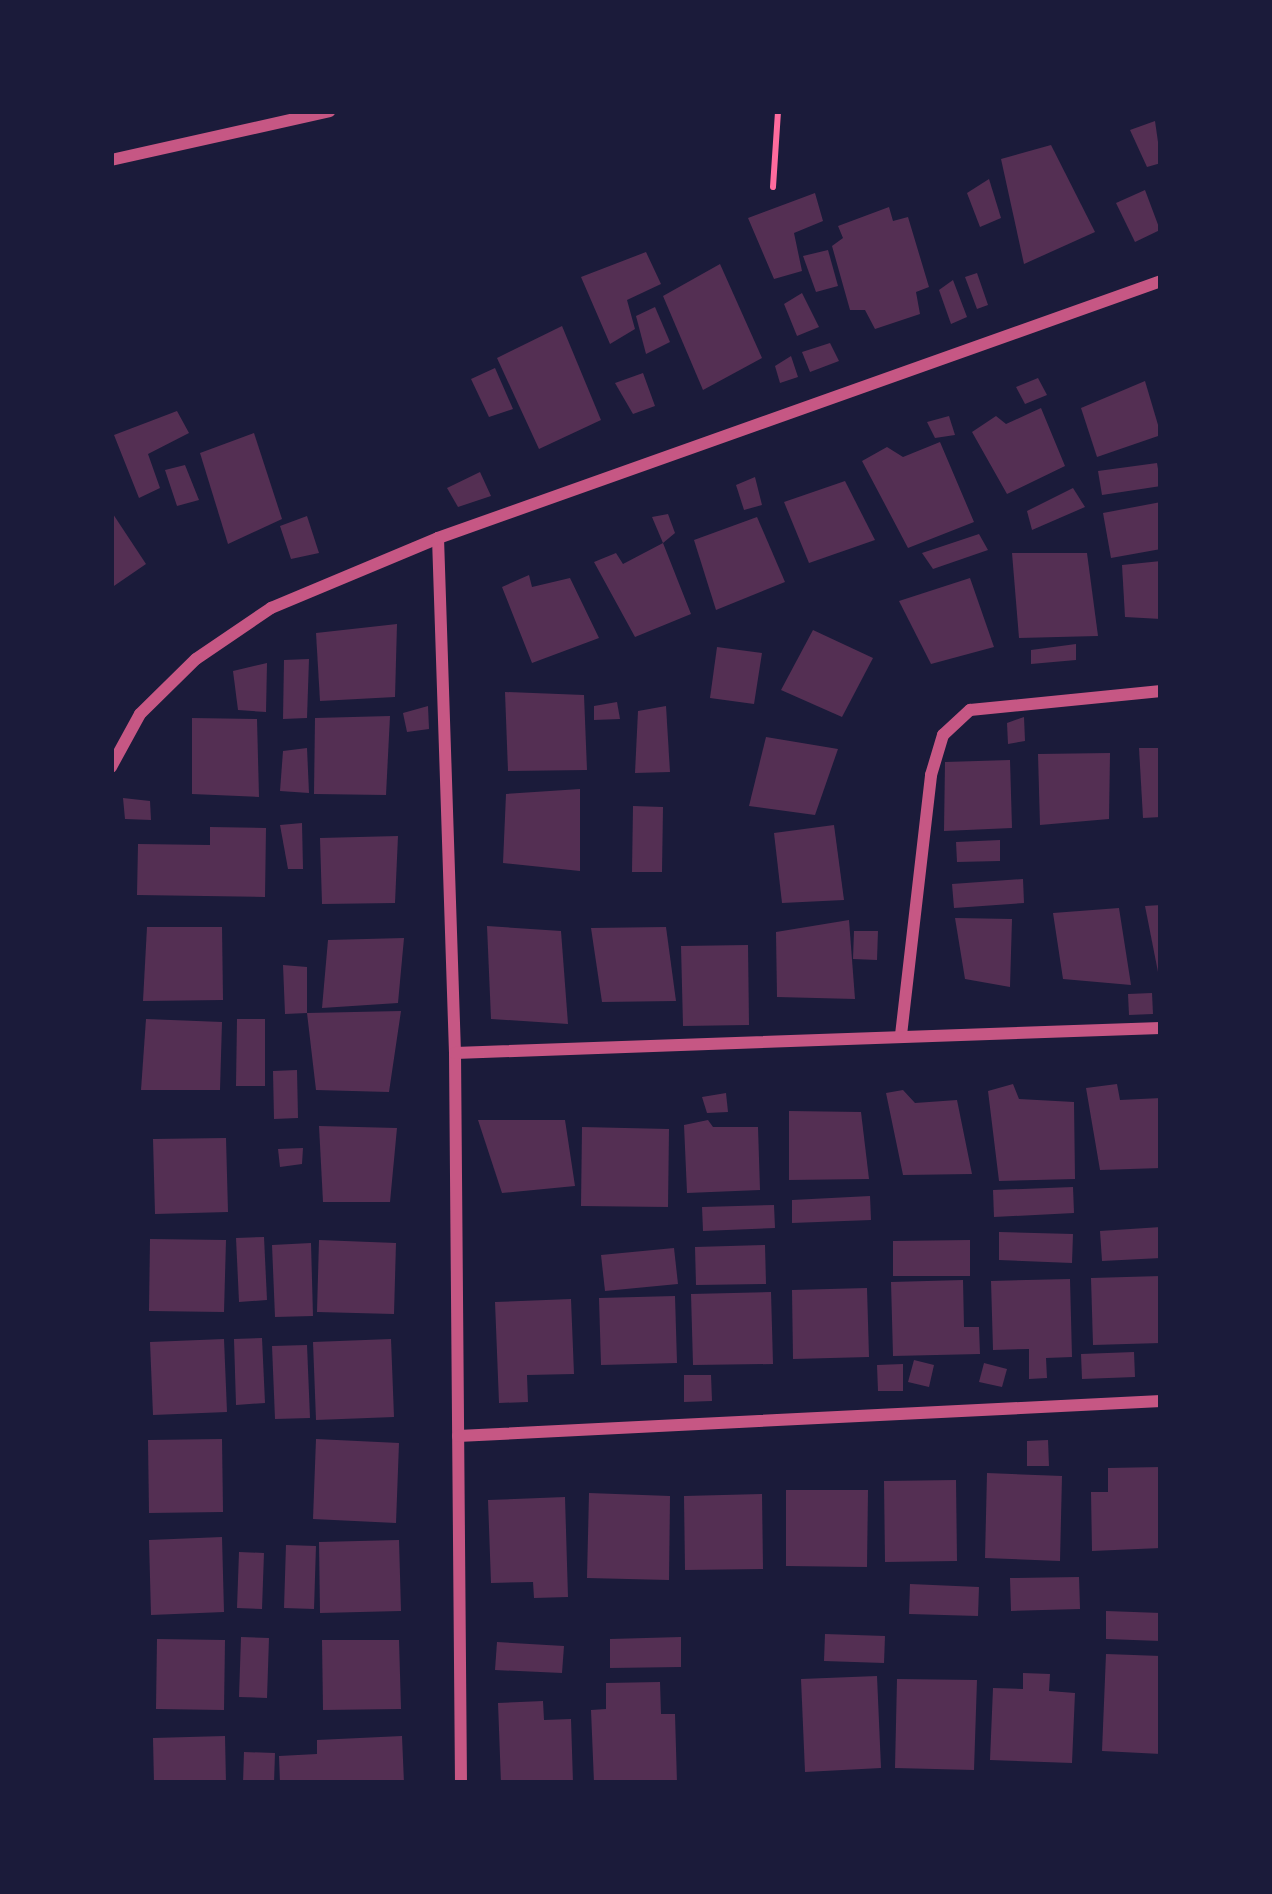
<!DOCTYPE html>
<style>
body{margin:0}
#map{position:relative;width:1272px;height:1894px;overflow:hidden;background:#1b1b3a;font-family:"Space Grotesk",sans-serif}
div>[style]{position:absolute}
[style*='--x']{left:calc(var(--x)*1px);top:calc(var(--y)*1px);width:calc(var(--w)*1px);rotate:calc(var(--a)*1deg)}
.building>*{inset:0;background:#542f53}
.path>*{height:6px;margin:-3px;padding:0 3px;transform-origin:3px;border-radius:3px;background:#ff6b9d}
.minor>*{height:12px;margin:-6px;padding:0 6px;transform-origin:6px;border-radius:6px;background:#c65784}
span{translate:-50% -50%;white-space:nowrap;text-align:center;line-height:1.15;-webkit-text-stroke:10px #1b1b3a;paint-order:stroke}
.frame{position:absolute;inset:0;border:114px solid #1b1b3a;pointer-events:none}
</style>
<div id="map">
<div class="building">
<i style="clip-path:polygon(1155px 121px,1161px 163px,1147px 167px,1130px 130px)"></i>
<i style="clip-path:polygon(1051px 145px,1095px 232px,1024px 264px,1001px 159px)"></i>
<i style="clip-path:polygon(989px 179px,1001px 218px,980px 227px,967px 193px)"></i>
<i style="clip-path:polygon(1145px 190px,1160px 230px,1135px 242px,1116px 203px)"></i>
<i style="clip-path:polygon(815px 193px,823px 221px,794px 233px,802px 271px,774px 279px,748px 218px)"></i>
<i style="clip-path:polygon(889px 207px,893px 221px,908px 217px,929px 287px,916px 292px,920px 314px,875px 329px,865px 310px,850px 310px,832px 246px,843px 238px,838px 226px)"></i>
<i style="clip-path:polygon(828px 250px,838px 286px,816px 292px,803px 256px)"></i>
<i style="clip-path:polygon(646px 252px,661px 284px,627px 300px,635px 329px,610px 344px,581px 277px)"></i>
<i style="clip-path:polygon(720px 264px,762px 358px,703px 390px,663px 296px)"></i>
<i style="clip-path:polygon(977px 273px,988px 305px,977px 309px,965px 277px)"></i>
<i style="clip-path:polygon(953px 280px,967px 317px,951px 324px,939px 290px)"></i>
<i style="clip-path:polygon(802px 293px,819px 327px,797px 336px,784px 304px)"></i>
<i style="clip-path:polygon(655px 307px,670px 342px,646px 354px,636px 316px)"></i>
<i style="clip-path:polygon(562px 326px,601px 420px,539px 449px,497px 358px)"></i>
<i style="clip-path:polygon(830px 343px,839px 361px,810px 372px,802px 352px)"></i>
<i style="clip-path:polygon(791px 356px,798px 377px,780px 383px,775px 366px)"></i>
<i style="clip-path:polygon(495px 368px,513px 409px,489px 417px,471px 379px)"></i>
<i style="clip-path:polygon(643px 373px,655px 406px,633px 414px,615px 383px)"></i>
<i style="clip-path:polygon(1038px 378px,1047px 395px,1025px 404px,1016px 387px)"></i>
<i style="clip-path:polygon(1145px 381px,1161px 435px,1097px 457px,1081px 408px)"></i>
<i style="clip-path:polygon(1041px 408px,1065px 466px,1007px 494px,972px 432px,996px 416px,1006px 424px)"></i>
<i style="clip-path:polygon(177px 411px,189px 433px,148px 454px,160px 488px,139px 498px,114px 435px)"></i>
<i style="clip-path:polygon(949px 416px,955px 435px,935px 438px,927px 422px)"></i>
<i style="clip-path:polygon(254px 433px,282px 519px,228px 544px,200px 453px)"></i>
<i style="clip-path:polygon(940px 442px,974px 522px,908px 548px,862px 461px,887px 447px,903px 457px)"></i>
<i style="clip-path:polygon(1157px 463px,1161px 486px,1102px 495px,1098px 471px)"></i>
<i style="clip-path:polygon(185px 465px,199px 500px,177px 506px,165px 470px)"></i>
<i style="clip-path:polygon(480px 472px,491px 496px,458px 507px,447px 488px)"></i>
<i style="clip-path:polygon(755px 477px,762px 505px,744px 510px,736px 485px)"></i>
<i style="clip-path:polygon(845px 481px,875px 540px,809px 563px,784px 502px)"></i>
<i style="clip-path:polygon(1073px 488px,1085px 507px,1032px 530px,1027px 511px)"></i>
<i style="clip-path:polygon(1161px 502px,1161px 549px,1111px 558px,1103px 513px)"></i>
<i style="clip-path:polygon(111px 511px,146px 564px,111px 588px)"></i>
<i style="clip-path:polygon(668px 514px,675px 533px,663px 543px,652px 517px)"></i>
<i style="clip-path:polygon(307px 516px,319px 553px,291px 559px,280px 526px)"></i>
<i style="clip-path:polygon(757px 517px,785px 582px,716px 610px,694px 540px)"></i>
<i style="clip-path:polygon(979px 534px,988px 550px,933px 569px,922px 553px)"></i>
<i style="clip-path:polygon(663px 543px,691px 614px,635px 637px,594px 562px,616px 553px,623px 564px)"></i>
<i style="clip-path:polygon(1012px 553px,1087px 553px,1098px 636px,1019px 638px)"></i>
<i style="clip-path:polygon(1161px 561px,1161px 619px,1125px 617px,1122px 565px)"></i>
<i style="clip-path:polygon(529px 575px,532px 587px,570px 578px,599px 638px,532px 663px,502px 587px)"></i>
<i style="clip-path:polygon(970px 578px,994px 647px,931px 664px,899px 601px)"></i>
<i style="clip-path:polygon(397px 624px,395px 697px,320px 701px,316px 633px)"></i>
<i style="clip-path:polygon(813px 630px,873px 658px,842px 717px,781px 690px)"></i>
<i style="clip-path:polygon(1076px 644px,1076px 660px,1031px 664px,1031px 650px)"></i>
<i style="clip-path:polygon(717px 647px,762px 653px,754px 704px,710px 698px)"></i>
<i style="clip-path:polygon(309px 659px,307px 718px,283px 719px,284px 660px)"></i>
<i style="clip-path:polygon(267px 663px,266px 712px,238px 710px,233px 671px)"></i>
<i style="clip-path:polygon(505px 692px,584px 695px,587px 770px,508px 771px)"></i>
<i style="clip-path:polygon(617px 702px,620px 719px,594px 720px,594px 706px)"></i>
<i style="clip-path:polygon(428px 706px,429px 729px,407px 732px,403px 713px)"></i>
<i style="clip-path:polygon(666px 706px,670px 772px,635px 773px,638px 711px)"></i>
<i style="clip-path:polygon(390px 716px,386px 795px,314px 794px,315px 718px)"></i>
<i style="clip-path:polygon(1024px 717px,1025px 741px,1008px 744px,1007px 723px)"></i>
<i style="clip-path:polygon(192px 718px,257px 719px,259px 797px,192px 794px)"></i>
<i style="clip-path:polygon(766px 737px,838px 749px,815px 815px,749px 806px)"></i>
<i style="clip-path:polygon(307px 748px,309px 793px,280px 791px,283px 751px)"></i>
<i style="clip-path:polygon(1139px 748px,1161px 748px,1161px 817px,1143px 818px)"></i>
<i style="clip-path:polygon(1110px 753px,1109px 819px,1040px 825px,1038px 754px)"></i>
<i style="clip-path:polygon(1010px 760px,1012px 828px,944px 831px,945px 762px)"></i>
<i style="clip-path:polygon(580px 789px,580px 871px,503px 863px,506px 794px)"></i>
<i style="clip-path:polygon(123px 798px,150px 801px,151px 820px,125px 819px)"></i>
<i style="clip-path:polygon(633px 806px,663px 807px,662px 872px,632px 872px)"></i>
<i style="clip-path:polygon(302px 823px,303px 869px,288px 869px,280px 825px)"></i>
<i style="clip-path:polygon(834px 825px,844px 900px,782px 903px,774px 833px)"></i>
<i style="clip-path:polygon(210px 827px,266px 828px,265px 897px,137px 895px,138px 844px,210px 845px)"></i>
<i style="clip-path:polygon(398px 836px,395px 903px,322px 904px,320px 838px)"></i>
<i style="clip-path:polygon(1000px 840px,1000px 861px,957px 862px,956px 842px)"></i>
<i style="clip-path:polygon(1023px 879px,1024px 903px,954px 908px,952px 884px)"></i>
<i style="clip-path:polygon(1161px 905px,1161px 977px,1159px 977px,1145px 906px)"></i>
<i style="clip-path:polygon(1119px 908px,1131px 985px,1063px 979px,1053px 913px)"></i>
<i style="clip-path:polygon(955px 918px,1012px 919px,1010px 987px,965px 979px)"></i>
<i style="clip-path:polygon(849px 920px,855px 999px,777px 997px,776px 932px)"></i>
<i style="clip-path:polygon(487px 926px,561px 931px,568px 1024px,491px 1019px)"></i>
<i style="clip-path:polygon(147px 927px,222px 927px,223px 1000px,143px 1001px)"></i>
<i style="clip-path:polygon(666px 927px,676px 1001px,602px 1002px,591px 928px)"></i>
<i style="clip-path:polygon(854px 931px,878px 931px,877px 960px,853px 959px)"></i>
<i style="clip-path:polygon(404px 938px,398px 1003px,322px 1008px,328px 940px)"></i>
<i style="clip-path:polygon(748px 945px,749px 1025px,683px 1026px,681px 946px)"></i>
<i style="clip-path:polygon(283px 965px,307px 967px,307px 1013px,401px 1011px,389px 1092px,316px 1090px,307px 1013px,285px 1014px)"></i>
<i style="clip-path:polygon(1152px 993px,1153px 1014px,1129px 1015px,1128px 994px)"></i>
<i style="clip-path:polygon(146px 1019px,222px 1022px,220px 1090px,141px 1090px)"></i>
<i style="clip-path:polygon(237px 1019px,265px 1019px,265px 1086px,236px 1086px)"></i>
<i style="clip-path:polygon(297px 1070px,298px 1118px,274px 1119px,273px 1071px)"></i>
<i style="clip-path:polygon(1013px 1084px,1019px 1099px,1074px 1102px,1075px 1179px,999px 1181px,988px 1091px)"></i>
<i style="clip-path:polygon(1117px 1084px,1120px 1100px,1161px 1098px,1161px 1168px,1100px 1170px,1086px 1088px)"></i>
<i style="clip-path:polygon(903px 1090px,915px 1103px,957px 1100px,972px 1174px,903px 1175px,886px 1093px)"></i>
<i style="clip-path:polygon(726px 1093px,728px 1112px,707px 1113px,702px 1097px)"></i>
<i style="clip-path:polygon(789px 1111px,861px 1112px,869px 1179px,789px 1180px)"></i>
<i style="clip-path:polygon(478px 1120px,565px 1120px,575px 1186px,502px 1193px)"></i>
<i style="clip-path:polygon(708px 1120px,713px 1127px,758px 1127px,760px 1190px,687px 1193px,684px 1125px)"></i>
<i style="clip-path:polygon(319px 1126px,397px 1128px,390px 1202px,323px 1202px)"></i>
<i style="clip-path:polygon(582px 1127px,669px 1129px,668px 1207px,581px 1206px)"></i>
<i style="clip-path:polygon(226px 1138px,228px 1212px,155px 1214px,153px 1139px)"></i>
<i style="clip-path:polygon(303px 1148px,302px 1164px,280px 1167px,278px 1149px)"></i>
<i style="clip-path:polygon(1073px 1187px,1074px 1213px,994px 1217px,993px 1190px)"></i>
<i style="clip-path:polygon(870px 1196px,871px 1220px,792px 1223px,792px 1200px)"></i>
<i style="clip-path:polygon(774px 1205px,775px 1228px,703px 1231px,702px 1207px)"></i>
<i style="clip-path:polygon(1161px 1227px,1161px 1258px,1102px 1261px,1100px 1231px)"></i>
<i style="clip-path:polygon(999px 1232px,1073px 1234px,1072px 1263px,999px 1260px)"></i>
<i style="clip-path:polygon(264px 1237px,267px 1300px,239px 1302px,236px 1238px)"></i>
<i style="clip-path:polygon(150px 1239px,226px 1240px,224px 1312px,149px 1311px)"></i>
<i style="clip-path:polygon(319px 1240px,396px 1243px,394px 1314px,317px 1312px)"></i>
<i style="clip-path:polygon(970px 1240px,970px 1276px,893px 1276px,893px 1241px)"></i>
<i style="clip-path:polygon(311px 1243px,313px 1316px,275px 1317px,272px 1245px)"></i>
<i style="clip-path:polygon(765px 1245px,766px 1284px,696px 1285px,695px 1247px)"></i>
<i style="clip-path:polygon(674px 1248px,678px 1284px,605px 1291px,601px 1255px)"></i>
<i style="clip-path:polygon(1161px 1276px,1161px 1343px,1093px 1345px,1091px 1278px)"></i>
<i style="clip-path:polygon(1070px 1279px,1072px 1357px,1046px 1358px,1047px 1378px,1029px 1379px,1029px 1349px,993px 1350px,991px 1281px)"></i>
<i style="clip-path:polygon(963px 1280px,964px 1327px,979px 1327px,980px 1354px,893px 1356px,891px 1282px)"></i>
<i style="clip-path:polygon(867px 1288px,869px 1357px,793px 1359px,792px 1290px)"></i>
<i style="clip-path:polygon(771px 1292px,773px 1364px,693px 1365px,691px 1294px)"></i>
<i style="clip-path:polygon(675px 1296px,677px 1363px,601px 1365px,599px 1298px)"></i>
<i style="clip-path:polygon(571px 1299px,574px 1374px,527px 1375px,528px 1402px,499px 1403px,495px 1302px)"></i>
<i style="clip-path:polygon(262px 1338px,265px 1403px,236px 1405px,234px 1339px)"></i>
<i style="clip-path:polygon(224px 1339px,227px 1412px,153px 1415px,150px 1342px)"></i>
<i style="clip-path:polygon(391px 1339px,394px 1417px,316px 1420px,313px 1342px)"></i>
<i style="clip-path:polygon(307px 1345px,310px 1418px,275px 1419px,272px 1346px)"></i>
<i style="clip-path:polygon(1134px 1352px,1135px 1377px,1082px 1379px,1081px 1354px)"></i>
<i style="clip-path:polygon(914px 1360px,934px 1365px,929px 1387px,908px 1382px)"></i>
<i style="clip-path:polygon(984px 1363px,1007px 1369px,1002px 1387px,979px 1382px)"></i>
<i style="clip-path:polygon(903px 1364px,903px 1391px,878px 1391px,877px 1365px)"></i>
<i style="clip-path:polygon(684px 1375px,711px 1375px,712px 1401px,684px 1402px)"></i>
<i style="clip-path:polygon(222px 1439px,223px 1512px,149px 1513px,148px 1440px)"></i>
<i style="clip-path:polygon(316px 1439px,399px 1443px,396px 1523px,313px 1519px)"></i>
<i style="clip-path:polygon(1048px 1440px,1049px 1466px,1027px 1466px,1027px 1441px)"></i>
<i style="clip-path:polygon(1161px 1467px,1161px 1548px,1092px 1551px,1091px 1492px,1108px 1492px,1108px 1468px)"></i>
<i style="clip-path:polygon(987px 1473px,1062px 1476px,1060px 1561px,985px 1558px)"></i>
<i style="clip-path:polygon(956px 1480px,957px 1561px,885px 1562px,884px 1481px)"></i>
<i style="clip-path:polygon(786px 1490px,868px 1490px,867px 1567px,786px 1566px)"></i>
<i style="clip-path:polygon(589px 1493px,670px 1496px,669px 1580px,587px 1578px)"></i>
<i style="clip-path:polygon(762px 1494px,763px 1569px,685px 1570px,684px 1496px)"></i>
<i style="clip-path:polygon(565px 1497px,568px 1597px,534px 1598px,533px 1582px,491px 1583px,488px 1500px)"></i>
<i style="clip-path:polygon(222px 1537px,224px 1612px,151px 1615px,149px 1540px)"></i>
<i style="clip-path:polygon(399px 1540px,401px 1611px,320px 1613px,319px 1542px)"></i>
<i style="clip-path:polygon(286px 1545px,316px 1546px,314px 1609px,284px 1608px)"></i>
<i style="clip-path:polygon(239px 1552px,264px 1553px,262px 1609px,237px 1608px)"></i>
<i style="clip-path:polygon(1079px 1577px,1080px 1609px,1011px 1611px,1010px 1578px)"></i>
<i style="clip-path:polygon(910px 1584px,979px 1587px,978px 1616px,909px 1614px)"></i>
<i style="clip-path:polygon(1106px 1611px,1161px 1613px,1161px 1641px,1106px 1639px)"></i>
<i style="clip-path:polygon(825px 1634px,885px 1636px,884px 1663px,824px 1661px)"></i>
<i style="clip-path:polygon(241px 1637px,269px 1638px,267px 1698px,239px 1697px)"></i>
<i style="clip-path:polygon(681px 1637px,681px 1667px,610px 1668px,610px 1639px)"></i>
<i style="clip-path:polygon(157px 1639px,225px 1640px,224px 1710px,156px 1709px)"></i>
<i style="clip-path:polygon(322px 1640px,399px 1640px,401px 1709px,323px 1710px)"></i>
<i style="clip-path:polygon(497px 1642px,564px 1646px,562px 1673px,495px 1670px)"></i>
<i style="clip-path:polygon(1106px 1654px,1161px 1656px,1161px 1754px,1102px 1751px)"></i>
<i style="clip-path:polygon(1023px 1673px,1050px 1674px,1049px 1691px,1075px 1693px,1072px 1763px,990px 1760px,993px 1688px,1023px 1689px)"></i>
<i style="clip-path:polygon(877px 1676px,881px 1768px,805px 1772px,801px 1679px)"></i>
<i style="clip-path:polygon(897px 1679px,977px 1680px,974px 1770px,895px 1768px)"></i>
<i style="clip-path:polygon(660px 1682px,661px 1714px,675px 1714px,677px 1783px,594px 1783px,591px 1710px,606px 1709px,606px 1683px)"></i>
<i style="clip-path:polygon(543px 1701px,544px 1720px,571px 1719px,573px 1783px,501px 1783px,498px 1703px)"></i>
<i style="clip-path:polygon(225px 1736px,226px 1783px,154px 1783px,153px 1738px)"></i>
<i style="clip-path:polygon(402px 1736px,404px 1783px,280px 1783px,279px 1756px,317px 1754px,317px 1740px)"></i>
<i style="clip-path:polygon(244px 1752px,275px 1753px,274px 1783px,243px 1783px)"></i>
</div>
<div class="path">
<i style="--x:773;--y:187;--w:76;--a:-86.2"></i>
</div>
<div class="minor">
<i style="--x:111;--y:160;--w:224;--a:-12.6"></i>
<i style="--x:438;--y:538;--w:515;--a:88.11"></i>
<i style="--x:455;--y:1053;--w:730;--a:89.53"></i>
<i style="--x:111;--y:767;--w:60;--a:-61.3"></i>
<i style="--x:140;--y:714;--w:78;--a:-44.5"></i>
<i style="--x:196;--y:659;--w:91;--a:-34.2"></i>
<i style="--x:271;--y:608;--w:181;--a:-22.7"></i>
<i style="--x:438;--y:538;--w:767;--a:-19.57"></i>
<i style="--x:901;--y:1035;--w:262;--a:-83.4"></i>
<i style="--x:931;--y:775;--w:42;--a:-73.3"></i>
<i style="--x:943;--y:735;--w:37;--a:-43"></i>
<i style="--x:970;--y:710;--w:192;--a:-5.7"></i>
<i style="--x:455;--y:1053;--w:706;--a:-2.03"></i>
<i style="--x:458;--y:1436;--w:704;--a:-2.85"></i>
</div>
<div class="frame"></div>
</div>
